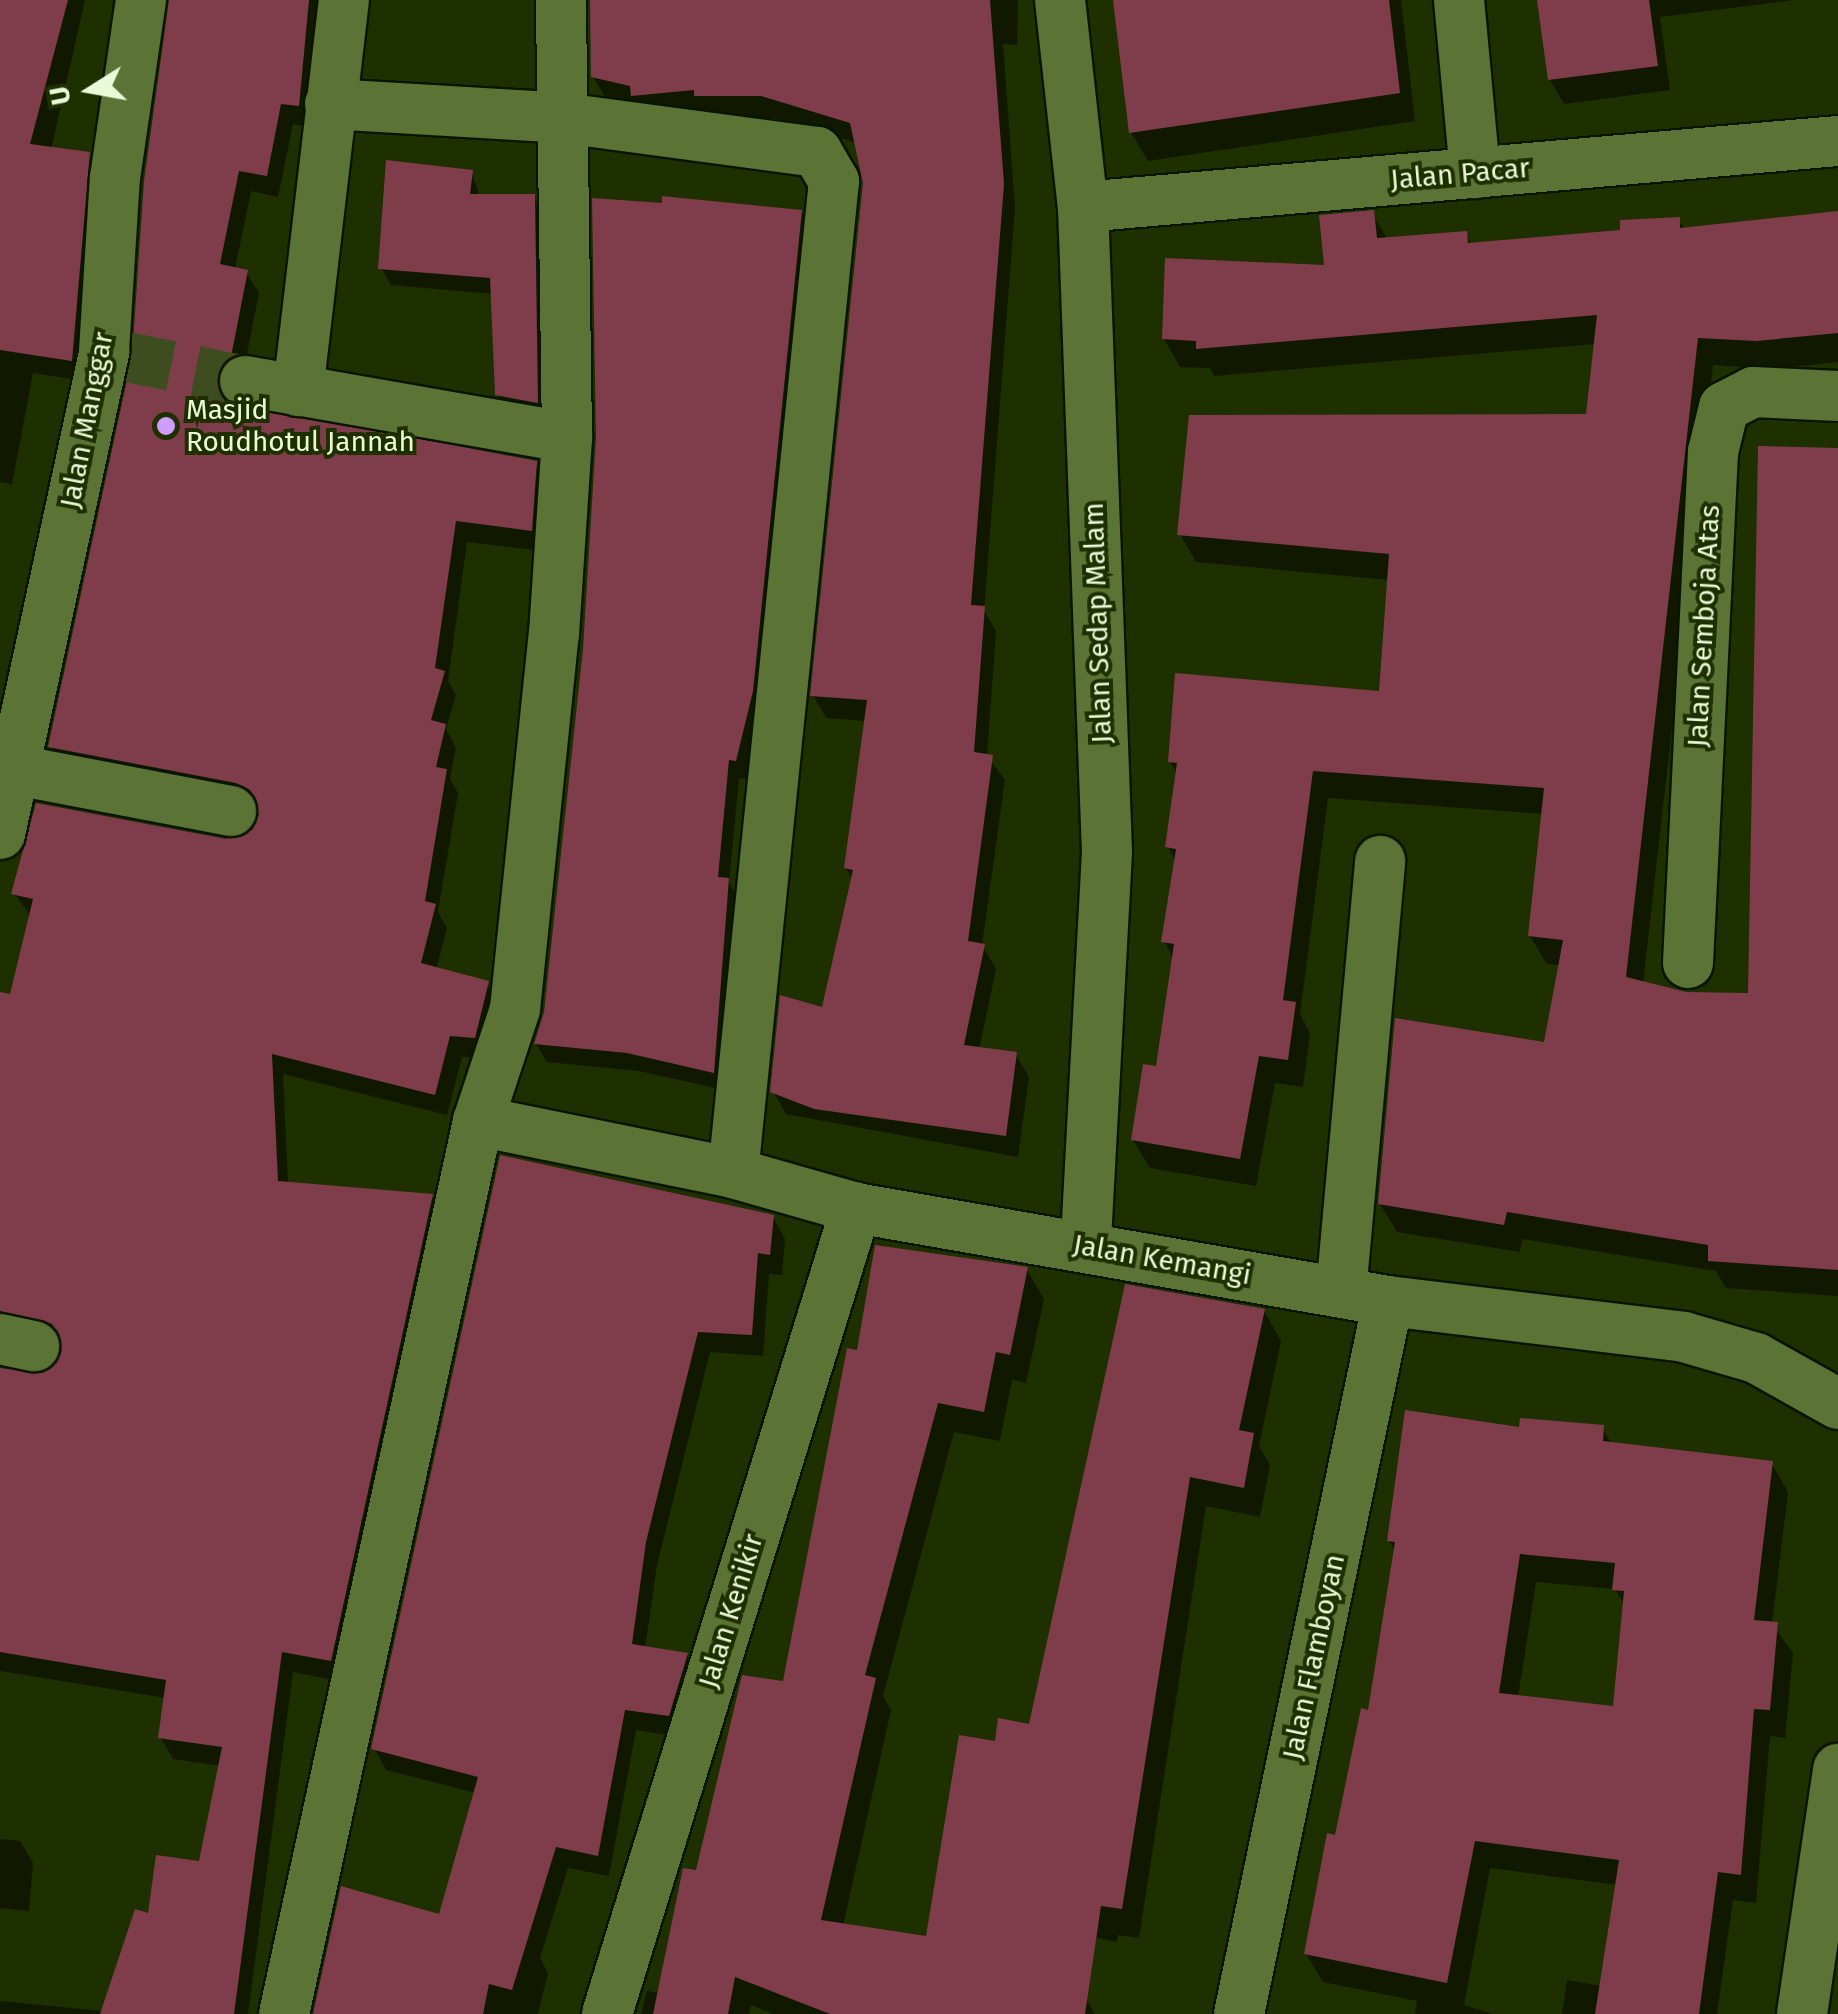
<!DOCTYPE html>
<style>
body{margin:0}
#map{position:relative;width:1838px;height:2014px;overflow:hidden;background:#1e2f00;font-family:"Fira Sans",sans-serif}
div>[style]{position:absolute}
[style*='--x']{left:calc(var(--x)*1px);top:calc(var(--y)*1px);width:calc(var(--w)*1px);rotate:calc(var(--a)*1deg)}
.shadow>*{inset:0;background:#0007}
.building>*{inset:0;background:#7f3d4c}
.street-tunnel>*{height:50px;margin-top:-25px;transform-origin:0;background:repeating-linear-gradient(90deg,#3d4d20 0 50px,transparent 0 75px)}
.roads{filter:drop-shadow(2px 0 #0a1500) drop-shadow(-2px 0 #0a1500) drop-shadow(0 2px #0a1500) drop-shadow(0 -2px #0a1500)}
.street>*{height:50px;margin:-25px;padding:0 25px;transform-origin:25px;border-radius:25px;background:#5b7436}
.dots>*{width:28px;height:28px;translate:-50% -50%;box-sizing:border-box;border:5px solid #1e2f00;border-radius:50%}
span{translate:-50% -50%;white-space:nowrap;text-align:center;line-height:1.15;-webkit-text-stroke:8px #1e2f00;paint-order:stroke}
.street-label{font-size:28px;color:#eaf9d8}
.poi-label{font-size:28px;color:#eaf9d8}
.left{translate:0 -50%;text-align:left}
.north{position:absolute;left:40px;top:40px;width:100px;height:100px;-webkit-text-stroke:8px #1e2f00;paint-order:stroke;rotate:259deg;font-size:28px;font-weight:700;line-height:40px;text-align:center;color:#eaf9d8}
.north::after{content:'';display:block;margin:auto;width:35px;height:45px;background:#eaf9d8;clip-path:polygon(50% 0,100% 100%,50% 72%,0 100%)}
</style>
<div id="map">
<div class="shadow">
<i style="clip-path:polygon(0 0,85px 0,51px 150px,88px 154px,100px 176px,84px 381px,33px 373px,12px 484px,0 482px)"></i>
<i style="clip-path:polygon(172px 0,324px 0,310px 127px,293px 124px,278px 197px,251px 191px,235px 269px,246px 272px,259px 293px,242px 379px,228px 403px,535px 463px,548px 485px,543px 551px,467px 542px,448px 681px,456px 695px,446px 729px,456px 748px,450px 779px,458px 793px,438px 912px,447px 928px,436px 970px,487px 983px,500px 1005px,487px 1059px,462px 1057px,447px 1115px,283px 1074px,288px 1184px,431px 1196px,444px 1218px,343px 1682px,293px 1672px,248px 2014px,0 2014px,0 2001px,103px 2011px,150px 1916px,201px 1864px,221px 1766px,173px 1759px,161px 1738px,166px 1698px,0 1671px,0 1370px,45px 1375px,64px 1354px,55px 1339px,0 1336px,0 995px,12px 997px,31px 916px,14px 893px,243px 840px,262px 818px,251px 804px,63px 768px,51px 746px,135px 357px)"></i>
<i style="clip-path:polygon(593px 0,1018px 0,1017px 45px,1003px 44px,1015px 208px,984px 611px,996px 631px,987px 756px,1005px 780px,982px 945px,996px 969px,979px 1050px,1016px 1055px,1029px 1077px,1018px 1157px,786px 1114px,773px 1091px,824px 1010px,853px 880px,846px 868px,866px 721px,826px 718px,813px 695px,865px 183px,857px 143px,776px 118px,709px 118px,607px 100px,593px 77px)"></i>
<i style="clip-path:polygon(1115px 0,1401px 0,1415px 121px,1148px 161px,1131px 132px)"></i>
<i style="clip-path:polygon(1540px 0,1794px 0,1660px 17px,1670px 90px,1564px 104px,1550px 80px)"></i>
<i style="clip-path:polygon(471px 172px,480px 196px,533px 196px,543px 213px,546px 419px,507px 412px,498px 395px,494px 294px,391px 285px,381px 268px)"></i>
<i style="clip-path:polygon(801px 212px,811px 231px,763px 711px,746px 779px,739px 778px,729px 883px,738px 899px,724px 1090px,639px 1071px,547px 1062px,536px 1044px)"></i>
<i style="clip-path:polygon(1372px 213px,1388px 240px,1466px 234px,1472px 246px,1623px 233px,1678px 219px,1685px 230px,1838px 213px,1838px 362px,1773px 369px,1713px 365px,1643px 984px,1685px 994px,1751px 996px,1838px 450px,1838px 1296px,1726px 1288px,1716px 1271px,1522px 1239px,1520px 1252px,1397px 1232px,1380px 1204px,1546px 1045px,1560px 965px,1547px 964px,1530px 936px,1544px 814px,1328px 798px,1300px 1014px,1310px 1033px,1303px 1087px,1275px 1083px,1256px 1186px,1150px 1168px,1133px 1140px,1159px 1069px,1174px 960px,1164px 941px,1176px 862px,1168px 847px,1178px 776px,1170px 761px,1381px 694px,1389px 580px,1196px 562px,1180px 534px,1588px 417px,1596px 344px,1214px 376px,1210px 368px,1180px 367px,1164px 339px,1326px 268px)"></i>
<i style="clip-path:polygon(773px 1217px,785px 1239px,782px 1275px,769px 1274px,763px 1356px,710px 1352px,657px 1565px,645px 1649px,687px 1655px,699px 1677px,681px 1737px,636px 1730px,609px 1876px,568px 1868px,540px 1958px,548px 1973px,538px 2014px,316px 2014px,440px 1917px,476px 1793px,386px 1770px,374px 1748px)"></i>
<i style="clip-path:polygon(1027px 1270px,1044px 1299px,1026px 1383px,1012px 1380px,1000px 1441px,954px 1432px,883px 1696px,891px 1710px,843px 1926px,1086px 1999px,1095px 2014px,773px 2014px,751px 2005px,749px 2014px,641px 2014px,647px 1991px,660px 1993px,698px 1873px,785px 1683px,859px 1353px)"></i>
<i style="clip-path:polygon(1264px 1311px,1281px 1341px,1259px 1446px,1270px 1465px,1260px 1517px,1206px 1506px,1139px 1938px,1118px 1935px,1117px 1942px,956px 1909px,997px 1744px,1031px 1727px)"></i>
<i style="clip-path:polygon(evenodd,1602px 1428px,1612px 1444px,1772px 1464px,1788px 1492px,1772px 1624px,1793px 1653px,1785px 1738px,1770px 1736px,1756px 1903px,1733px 1900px,1717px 2014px,1562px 2014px,1567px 1980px,1602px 1986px,1617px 1885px,1490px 1868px,1464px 2005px,1492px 2014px,1415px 2014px,1417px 2001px,1323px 1982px,1306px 1954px,1370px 1713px,1396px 1553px,1389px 1540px,1521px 1430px,1602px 1428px,1536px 1582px,1615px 1589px,1625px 1606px,1615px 1709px,1518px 1697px,1536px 1582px)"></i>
<i style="clip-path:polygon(0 1839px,20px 1841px,33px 1863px,29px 1911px,0 1908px)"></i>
</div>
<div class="building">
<i style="clip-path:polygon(0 0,68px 0,30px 144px,90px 152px,72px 361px,0 350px)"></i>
<i style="clip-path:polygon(169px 0,309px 0,299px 106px,281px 104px,267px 176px,239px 171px,220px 264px,248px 270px,231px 357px,217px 377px,226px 402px,537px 461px,532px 531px,456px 521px,435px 668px,445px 671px,431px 720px,446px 724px,436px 767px,447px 769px,425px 901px,436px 904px,421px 963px,489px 981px,475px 1038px,450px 1036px,435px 1095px,272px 1054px,278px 1181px,433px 1194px,331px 1661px,282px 1652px,234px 2014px,100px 2014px,135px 1909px,148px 1913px,156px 1855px,199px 1861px,222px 1747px,158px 1738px,166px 1680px,0 1652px,0 1368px,42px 1373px,62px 1351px,52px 1324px,0 1311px,0 992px,10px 994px,33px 899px,11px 894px,36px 803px,226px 839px,252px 830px,259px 815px,250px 790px,236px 783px,48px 747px,132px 357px,144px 181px)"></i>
<i style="clip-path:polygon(590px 0,990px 0,1004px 184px,971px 605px,985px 606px,974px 752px,993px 755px,968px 941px,985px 944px,964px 1045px,1017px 1052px,1006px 1136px,814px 1109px,770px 1092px,780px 995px,822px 1007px,853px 870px,844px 868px,867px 700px,810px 696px,863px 183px,850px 123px,761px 96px,694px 96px,694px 90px,631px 96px,630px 86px,591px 77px)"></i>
<i style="clip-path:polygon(1113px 0,1389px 0,1400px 93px,1129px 133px)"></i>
<i style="clip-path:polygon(1537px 0,1649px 0,1658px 66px,1548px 80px)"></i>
<i style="clip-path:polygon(386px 160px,473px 170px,470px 194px,535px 194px,538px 403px,495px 395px,490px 278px,378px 269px)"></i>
<i style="clip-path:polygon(662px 196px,802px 210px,753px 691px,736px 761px,729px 760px,718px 877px,729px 878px,714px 1073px,627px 1053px,534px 1044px,544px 1012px,583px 649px,596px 437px,592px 198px,662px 203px)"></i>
<i style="clip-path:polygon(1374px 210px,1377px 238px,1467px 231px,1468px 243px,1620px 230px,1620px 220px,1680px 217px,1680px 228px,1838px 211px,1838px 333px,1756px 341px,1698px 338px,1626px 977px,1686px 992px,1748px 993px,1758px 446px,1838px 448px,1838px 1270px,1708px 1261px,1708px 1245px,1507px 1212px,1504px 1225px,1378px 1204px,1395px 1018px,1544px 1042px,1563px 940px,1528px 936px,1544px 788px,1313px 771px,1283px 1000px,1296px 1002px,1288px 1060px,1259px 1056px,1240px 1159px,1131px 1140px,1143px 1064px,1156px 1066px,1174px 944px,1161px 942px,1176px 849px,1165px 847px,1177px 763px,1168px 762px,1175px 673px,1379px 691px,1389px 554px,1177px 535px,1189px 415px,1586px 414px,1597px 315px,1196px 349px,1196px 341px,1162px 339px,1165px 258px,1324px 265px,1319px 215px)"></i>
<i style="clip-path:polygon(500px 1155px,774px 1215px,770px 1255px,758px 1253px,752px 1335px,698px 1332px,646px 1542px,632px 1644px,688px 1653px,669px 1716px,625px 1710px,598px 1856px,556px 1847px,512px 1990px,489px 1984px,483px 2014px,313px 2014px,341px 1886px,439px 1914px,478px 1777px,371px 1749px)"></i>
<i style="clip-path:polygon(875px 1245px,1028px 1267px,1010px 1355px,996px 1352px,984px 1412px,938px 1403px,865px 1675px,876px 1678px,821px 1920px,926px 1936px,959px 1735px,995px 1741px,998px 1718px,1029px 1724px,1125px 1284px,1265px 1309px,1239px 1430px,1254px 1433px,1244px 1488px,1190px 1477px,1122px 1909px,1101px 1906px,1085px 2014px,830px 2014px,735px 1977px,728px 2014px,653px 2014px,683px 1868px,696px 1870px,742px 1675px,783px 1681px,847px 1348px,857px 1350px)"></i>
<i style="clip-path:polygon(evenodd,1405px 1410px,1519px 1427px,1520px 1418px,1604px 1425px,1603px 1441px,1773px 1461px,1754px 1620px,1778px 1622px,1770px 1710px,1754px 1709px,1741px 1875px,1718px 1872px,1699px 2014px,1595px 2014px,1619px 1860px,1475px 1841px,1447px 1983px,1304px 1954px,1327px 1833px,1335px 1835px,1361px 1708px,1368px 1710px,1395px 1542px,1387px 1541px,1405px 1410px,1520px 1554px,1615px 1563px,1612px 1590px,1624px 1591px,1613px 1706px,1499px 1693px,1520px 1554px)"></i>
</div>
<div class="street-tunnel">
<i style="--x:122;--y:356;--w:126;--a:11.5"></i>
</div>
<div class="roads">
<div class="street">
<i style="--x:1060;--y:0;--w:208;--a:83.7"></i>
<i style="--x:1083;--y:207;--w:645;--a:87.87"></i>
<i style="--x:1107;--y:852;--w:395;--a:93.1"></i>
<i style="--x:1459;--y:0;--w:174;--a:84.7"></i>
<i style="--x:330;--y:104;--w:233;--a:3.4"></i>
<i style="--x:563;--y:118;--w:256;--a:7.6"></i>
<i style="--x:817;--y:152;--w:34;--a:60"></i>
<i style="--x:834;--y:181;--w:997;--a:95.81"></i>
<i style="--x:1083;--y:207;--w:758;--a:-5"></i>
<i style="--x:245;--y:381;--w:327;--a:9.9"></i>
<i style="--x:298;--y:391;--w:394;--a:-83.3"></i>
<i style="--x:16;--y:770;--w:219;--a:10.8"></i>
<i style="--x:0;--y:834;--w:494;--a:-77.8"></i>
<i style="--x:104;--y:351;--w:173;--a:-86.4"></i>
<i style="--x:115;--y:178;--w:180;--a:-81.7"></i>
<i style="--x:1688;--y:963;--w:512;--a:-87.2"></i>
<i style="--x:1713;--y:452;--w:46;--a:-76.3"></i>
<i style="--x:1724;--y:407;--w:33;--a:-27"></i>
<i style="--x:1753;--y:392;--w:85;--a:2.7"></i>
<i style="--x:478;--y:1121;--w:260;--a:11.5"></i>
<i style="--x:733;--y:1173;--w:128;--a:15.9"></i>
<i style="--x:856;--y:1208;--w:540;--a:9.92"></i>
<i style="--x:1388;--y:1301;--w:298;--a:6.9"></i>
<i style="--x:1684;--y:1337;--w:75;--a:16.3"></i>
<i style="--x:1756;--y:1358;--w:94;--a:29.3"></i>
<i style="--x:1341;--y:1292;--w:433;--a:-84.8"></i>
<i style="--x:0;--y:1339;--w:35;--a:12"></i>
<i style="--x:284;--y:2014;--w:914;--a:-77.74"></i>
<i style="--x:478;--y:1121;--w:118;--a:-71.7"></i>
<i style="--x:515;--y:1009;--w:377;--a:-84.1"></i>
<i style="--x:554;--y:634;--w:197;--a:-86.2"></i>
<i style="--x:567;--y:437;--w:437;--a:-90.8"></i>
<i style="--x:607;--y:2014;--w:844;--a:-72.83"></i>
<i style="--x:1239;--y:2014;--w:728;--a:-78.2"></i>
<i style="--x:1802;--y:2014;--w:248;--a:-81.6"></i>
</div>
</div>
<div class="dots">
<i style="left:166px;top:426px;background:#d09dff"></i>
</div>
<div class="street-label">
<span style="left:1460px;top:174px;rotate:-5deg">Jalan Pacar</span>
<span style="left:87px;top:420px;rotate:-79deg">Jalan Manggar</span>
<span style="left:1098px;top:623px;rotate:-92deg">Jalan Sedap Malam</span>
<span style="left:1704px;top:626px;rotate:-87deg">Jalan Semboja Atas</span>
<span style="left:1162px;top:1260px;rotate:10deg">Jalan Kemangi</span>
<span style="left:731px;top:1611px;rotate:-73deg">Jalan Kenikir</span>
<span style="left:1314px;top:1657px;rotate:-78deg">Jalan Flamboyan</span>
</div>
<div class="poi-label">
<span class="left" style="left:186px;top:426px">Masjid<br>Roudhotul Jannah</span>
</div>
<div class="north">U</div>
</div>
